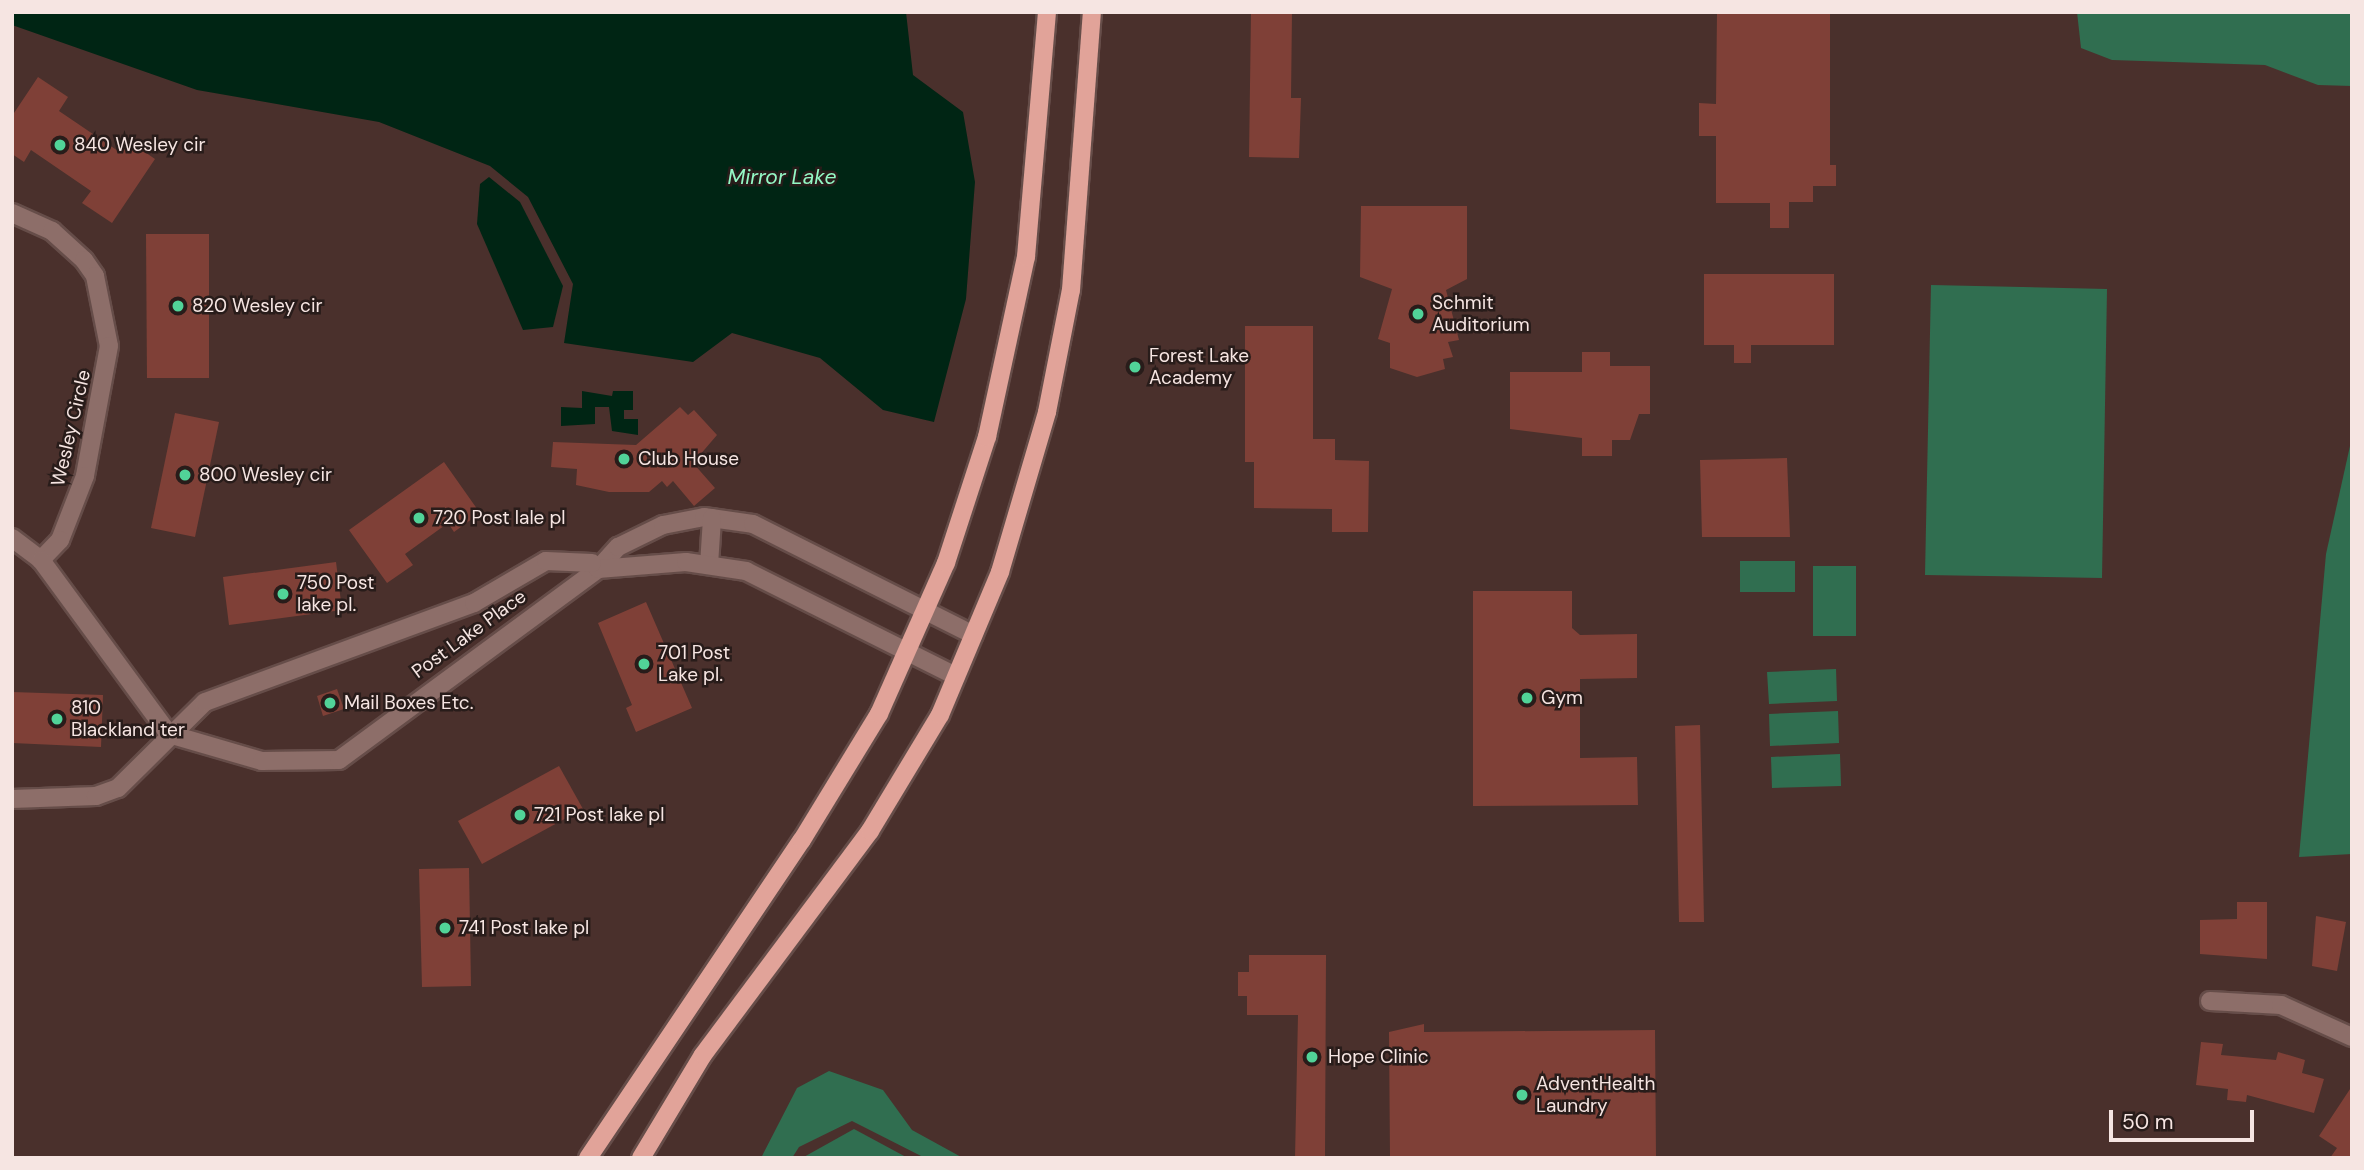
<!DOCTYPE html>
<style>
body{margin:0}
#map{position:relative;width:2364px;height:1170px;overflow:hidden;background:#4a302c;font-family:"DM Sans",sans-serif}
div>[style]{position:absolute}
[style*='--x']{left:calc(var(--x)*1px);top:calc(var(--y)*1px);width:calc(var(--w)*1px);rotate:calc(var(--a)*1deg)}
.green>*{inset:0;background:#306e50}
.water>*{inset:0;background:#002514}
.building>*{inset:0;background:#7f4037}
.roads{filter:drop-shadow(2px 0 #664d49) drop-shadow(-2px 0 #664d49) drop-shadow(0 2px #664d49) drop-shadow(0 -2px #664d49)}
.minor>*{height:18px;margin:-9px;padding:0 9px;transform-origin:9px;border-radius:9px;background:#8d6e69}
.major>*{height:18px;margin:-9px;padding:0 9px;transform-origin:9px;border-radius:9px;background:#e1a399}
.dots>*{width:19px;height:19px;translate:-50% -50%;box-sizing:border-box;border:4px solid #281c1a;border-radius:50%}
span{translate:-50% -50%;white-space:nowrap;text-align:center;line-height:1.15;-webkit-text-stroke:5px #281c1a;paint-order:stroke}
.poi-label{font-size:19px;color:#f6e5e2}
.left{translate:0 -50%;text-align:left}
.street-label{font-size:19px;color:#f6e5e2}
.water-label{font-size:21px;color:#94f8c5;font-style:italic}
.frame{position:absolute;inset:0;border:14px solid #f6e5e2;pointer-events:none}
.scale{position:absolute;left:2109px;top:1110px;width:145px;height:32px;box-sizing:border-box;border:4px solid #f6e5e2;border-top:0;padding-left:9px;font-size:21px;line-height:24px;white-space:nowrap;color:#f6e5e2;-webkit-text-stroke:5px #281c1a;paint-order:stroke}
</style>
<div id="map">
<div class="green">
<i style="clip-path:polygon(2077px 12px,2352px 12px,2352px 86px,2318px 85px,2265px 65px,2112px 60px,2081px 48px)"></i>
<i style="clip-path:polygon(1931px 285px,2107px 289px,2102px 578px,1925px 575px)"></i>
<i style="clip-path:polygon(2352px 437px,2352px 854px,2299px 857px,2326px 554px)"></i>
<i style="clip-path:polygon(1740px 561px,1795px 561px,1795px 592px,1740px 592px)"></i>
<i style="clip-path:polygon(1813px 566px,1856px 566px,1856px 636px,1813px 636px)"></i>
<i style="clip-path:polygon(1836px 669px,1837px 701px,1769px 704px,1767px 672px)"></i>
<i style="clip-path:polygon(1838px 711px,1839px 743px,1770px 746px,1769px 714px)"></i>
<i style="clip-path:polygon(1840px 754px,1841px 786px,1772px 788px,1771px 757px)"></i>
<i style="clip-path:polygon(829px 1071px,883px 1090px,912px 1130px,963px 1158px,925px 1158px,852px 1121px,799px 1147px,792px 1158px,761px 1158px,797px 1088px)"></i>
<i style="clip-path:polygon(854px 1129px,906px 1157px,907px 1158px,802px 1158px)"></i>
</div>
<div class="water">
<i style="clip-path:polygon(12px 12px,906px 12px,913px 75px,963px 112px,975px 182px,966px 299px,934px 422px,883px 410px,820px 358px,732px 333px,693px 362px,564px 343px,573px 284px,528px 197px,490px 166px,379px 122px,197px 90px,12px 25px)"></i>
<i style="clip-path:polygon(489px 177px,520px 202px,563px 286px,553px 327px,523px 330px,477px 224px,480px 184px)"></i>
<i style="clip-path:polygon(582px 391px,612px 396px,613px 391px,633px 391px,633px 410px,624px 410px,624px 419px,638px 419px,638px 435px,612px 431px,609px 407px,595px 407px,595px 424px,561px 426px,561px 407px,582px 408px)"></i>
</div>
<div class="building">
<i style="clip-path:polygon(1251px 12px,1292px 12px,1291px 98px,1301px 98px,1299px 158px,1249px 157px)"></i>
<i style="clip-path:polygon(1717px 12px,1830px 12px,1830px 165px,1836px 165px,1836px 186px,1813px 186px,1813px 202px,1789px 202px,1789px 228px,1770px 228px,1770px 203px,1716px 203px,1716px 136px,1699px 136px,1699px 103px,1716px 104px)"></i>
<i style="clip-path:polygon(38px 77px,68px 97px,59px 111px,118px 151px,126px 139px,155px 159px,112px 223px,82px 203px,91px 191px,31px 150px,24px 162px,12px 154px,12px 116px)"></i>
<i style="clip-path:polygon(1361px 206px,1467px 206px,1467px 279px,1446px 290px,1459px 340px,1448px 342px,1453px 357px,1443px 359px,1445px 369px,1417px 377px,1390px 368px,1390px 343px,1378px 339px,1392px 289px,1360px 277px)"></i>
<i style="clip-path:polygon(146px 234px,209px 234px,209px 378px,147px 378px)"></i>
<i style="clip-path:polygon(1704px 274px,1834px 274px,1834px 345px,1751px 345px,1751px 363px,1734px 363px,1734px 345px,1704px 345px)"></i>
<i style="clip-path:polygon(1245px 326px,1313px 326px,1313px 439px,1335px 439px,1335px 460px,1369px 461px,1368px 532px,1332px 532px,1332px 509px,1254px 508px,1254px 462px,1245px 462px)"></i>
<i style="clip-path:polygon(1582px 352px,1610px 352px,1610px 366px,1650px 366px,1650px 414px,1639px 414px,1630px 440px,1612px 440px,1612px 456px,1582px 456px,1582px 438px,1510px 429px,1510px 372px,1582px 372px)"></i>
<i style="clip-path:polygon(680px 407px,688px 415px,694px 410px,717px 435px,693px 463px,715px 488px,694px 506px,673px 481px,667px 487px,662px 481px,649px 492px,609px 492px,576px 485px,577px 469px,551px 467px,553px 442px,636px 445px)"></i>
<i style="clip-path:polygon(175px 413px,219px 422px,195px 537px,151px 528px)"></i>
<i style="clip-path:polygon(1787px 458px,1790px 537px,1702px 537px,1700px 460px)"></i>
<i style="clip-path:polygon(444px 462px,480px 513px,454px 532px,448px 523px,405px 554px,413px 565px,387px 583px,349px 530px)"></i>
<i style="clip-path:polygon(336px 562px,342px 610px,229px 625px,223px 577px)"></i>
<i style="clip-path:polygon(1473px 591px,1572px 591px,1572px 628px,1580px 635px,1637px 634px,1637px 678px,1580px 679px,1580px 758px,1637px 757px,1638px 805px,1473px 806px)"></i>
<i style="clip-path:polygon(646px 602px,692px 708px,636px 732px,626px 708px,632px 705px,598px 623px)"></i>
<i style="clip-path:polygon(337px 689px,344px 709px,323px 716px,317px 696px)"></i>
<i style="clip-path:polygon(12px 692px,103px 695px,101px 747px,12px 743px)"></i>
<i style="clip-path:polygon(1700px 725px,1704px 922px,1679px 922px,1675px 726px)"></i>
<i style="clip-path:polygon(559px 766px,583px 809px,482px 864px,458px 821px)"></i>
<i style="clip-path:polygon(469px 868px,471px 986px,422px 987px,419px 869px)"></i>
<i style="clip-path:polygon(2237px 902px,2267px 902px,2267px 959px,2200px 954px,2200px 920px,2237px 919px)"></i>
<i style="clip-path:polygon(2316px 916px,2346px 922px,2337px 971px,2312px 966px)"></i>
<i style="clip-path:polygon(1249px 955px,1326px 955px,1325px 1158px,1295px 1158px,1298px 1015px,1247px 1015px,1247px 996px,1238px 996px,1238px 972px,1249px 972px)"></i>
<i style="clip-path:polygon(1424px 1024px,1424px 1032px,1655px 1030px,1656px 1158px,1390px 1158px,1389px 1032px)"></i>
<i style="clip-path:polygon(2201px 1042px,2223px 1044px,2221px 1055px,2276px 1060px,2278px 1052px,2305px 1060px,2302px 1073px,2324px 1079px,2314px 1113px,2247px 1095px,2246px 1102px,2227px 1100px,2228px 1089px,2196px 1085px)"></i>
<i style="clip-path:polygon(2352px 1086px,2352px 1158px,2330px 1158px,2337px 1148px,2319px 1136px)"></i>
</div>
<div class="roads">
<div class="minor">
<i style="--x:12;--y:213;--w:44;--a:24.2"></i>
<i style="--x:52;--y:231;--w:43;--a:42.2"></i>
<i style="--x:84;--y:260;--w:19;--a:55"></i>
<i style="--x:95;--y:276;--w:71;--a:78.7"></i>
<i style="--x:109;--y:346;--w:132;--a:100.5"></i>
<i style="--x:85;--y:476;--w:69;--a:111.3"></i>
<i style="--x:60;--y:540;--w:28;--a:134"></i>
<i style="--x:12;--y:538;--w:36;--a:37"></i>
<i style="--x:41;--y:560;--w:216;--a:53.7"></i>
<i style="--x:169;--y:734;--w:97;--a:16.2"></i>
<i style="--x:262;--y:761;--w:77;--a:-0.7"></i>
<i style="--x:339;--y:760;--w:322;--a:-36.4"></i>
<i style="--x:598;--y:569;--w:30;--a:-48"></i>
<i style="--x:618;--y:547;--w:50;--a:-26.1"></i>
<i style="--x:663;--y:525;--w:42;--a:-11"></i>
<i style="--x:704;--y:517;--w:49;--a:8.1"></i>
<i style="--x:753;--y:524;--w:247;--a:26.7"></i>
<i style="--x:709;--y:565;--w:47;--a:-86.3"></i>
<i style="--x:598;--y:569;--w:88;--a:-4.5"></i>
<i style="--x:686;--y:562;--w:61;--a:8.5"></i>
<i style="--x:746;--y:571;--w:235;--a:26.6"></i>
<i style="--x:12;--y:799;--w:84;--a:-2"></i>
<i style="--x:96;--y:796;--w:23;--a:-20"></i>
<i style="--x:118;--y:788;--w:122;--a:-44.7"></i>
<i style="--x:205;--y:702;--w:287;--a:-20.2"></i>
<i style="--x:474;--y:603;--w:83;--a:-30.3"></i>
<i style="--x:546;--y:561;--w:46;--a:2.5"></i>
<i style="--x:2210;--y:1001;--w:71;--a:3.2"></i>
<i style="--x:2281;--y:1005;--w:78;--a:24.3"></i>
</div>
<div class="major">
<i style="--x:588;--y:1158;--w:383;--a:-56.1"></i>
<i style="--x:802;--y:840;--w:148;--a:-58.6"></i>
<i style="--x:879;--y:714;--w:165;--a:-66.1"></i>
<i style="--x:946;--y:563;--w:133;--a:-72"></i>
<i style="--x:987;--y:437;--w:184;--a:-77.8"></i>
<i style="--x:1026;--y:257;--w:246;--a:-85.1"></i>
<i style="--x:641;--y:1158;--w:120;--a:-59"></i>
<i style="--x:703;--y:1055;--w:279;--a:-53.3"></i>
<i style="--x:870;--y:831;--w:135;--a:-58.9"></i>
<i style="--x:940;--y:715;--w:155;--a:-67.2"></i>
<i style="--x:1000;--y:572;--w:167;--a:-73.6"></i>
<i style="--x:1047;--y:412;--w:124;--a:-78.9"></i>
<i style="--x:1071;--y:290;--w:279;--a:-85.7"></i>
</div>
</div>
<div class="dots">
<i style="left:60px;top:145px;background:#51d398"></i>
<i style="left:178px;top:306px;background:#51d398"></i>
<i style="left:1418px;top:314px;background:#51d398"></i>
<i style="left:1135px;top:367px;background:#51d398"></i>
<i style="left:624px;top:459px;background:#51d398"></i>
<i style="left:185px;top:475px;background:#51d398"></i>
<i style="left:419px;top:518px;background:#51d398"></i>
<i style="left:283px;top:594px;background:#51d398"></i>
<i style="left:644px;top:664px;background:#51d398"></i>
<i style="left:1527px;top:698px;background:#51d398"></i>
<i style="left:330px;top:703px;background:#51d398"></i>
<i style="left:57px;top:719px;background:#51d398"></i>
<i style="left:520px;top:815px;background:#51d398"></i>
<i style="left:445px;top:928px;background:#51d398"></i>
<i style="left:1312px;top:1057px;background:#51d398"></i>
<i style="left:1522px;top:1095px;background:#51d398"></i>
</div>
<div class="poi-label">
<span class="left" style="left:74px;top:145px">840 Wesley cir</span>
<span class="left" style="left:1432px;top:314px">Schmit<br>Auditorium</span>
<span class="left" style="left:192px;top:306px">820 Wesley cir</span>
<span class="left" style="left:1149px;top:367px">Forest Lake<br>Academy</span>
<span class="left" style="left:638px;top:459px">Club House</span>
<span class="left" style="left:199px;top:475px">800 Wesley cir</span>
<span class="left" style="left:433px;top:518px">720 Post lale pl</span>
<span class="left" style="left:297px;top:594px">750 Post<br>lake pl.</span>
<span class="left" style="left:658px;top:664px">701 Post<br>Lake pl.</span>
<span class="left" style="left:1541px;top:698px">Gym</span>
<span class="left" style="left:344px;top:703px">Mail Boxes Etc.</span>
<span class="left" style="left:71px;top:719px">810<br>Blackland ter</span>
<span class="left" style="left:534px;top:815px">721 Post lake pl</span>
<span class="left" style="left:459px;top:928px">741 Post lake pl</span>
<span class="left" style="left:1328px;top:1057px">Hope Clinic</span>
<span class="left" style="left:1536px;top:1095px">AdventHealth<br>Laundry</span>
</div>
<div class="street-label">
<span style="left:71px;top:428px;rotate:-77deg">Wesley Circle</span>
<span style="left:469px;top:634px;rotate:-36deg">Post Lake Place</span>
</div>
<div class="water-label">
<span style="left:782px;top:177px">Mirror Lake</span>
</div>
<div class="frame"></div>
<div class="scale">50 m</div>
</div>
